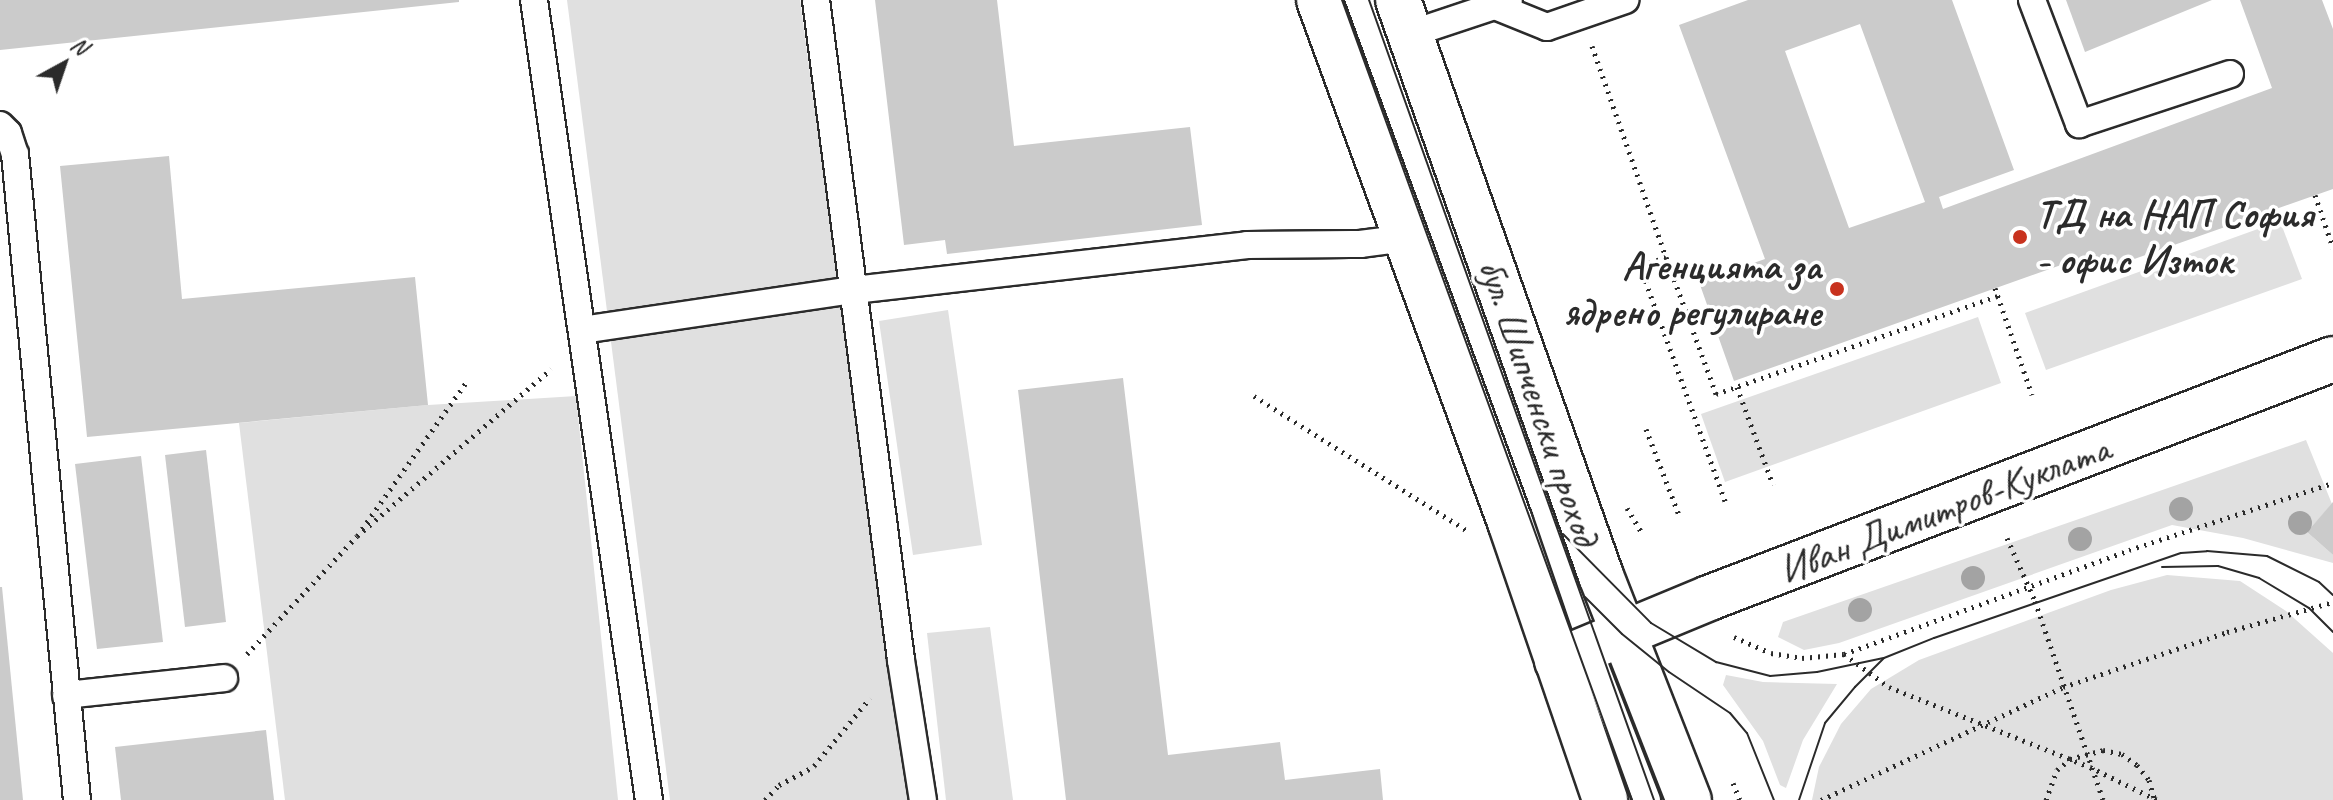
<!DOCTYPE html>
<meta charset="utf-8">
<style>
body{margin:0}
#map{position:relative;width:2333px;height:800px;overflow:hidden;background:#fff;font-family:Caveat,sans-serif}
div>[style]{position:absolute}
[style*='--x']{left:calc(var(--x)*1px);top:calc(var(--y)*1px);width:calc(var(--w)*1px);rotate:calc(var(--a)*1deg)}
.green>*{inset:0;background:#e0e0e0}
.building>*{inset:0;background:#cbcbcb}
.path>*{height:5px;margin-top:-2.5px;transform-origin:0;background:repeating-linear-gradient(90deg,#2b2b2b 0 2px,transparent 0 8px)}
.roads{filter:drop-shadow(2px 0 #2b2b2b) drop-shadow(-2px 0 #2b2b2b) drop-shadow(0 2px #2b2b2b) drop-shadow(0 -2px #2b2b2b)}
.service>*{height:26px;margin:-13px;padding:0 13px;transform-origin:13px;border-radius:13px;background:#fff}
.tertiary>*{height:44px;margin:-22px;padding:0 22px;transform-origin:22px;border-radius:22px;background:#fff}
.secondary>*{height:44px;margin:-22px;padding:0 22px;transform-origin:22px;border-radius:22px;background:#fff}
.tram>*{height:2px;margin:-1px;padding:0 1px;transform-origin:1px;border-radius:1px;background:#2b2b2b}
.trees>*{width:24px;height:24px;margin:-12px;border-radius:50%;background:#a3a3a3}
.dots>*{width:22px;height:22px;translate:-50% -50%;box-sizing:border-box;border:4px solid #fff;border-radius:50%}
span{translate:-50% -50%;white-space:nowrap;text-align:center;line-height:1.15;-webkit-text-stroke:7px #fff;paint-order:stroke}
.poi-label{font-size:40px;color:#2b2b2b;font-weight:700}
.left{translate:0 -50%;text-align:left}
.right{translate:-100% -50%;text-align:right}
.street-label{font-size:40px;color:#2b2b2b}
.north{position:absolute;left:24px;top:24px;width:80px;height:80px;-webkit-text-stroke:6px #fff;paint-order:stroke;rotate:40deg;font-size:22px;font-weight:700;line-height:32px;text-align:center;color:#2b2b2b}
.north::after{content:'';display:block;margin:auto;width:28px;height:36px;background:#2b2b2b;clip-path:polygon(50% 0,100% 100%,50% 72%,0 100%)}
</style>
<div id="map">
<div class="green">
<i style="clip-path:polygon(567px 0,800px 0,908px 800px,670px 800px)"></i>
<i style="clip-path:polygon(2280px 221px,2302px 279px,2046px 370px,2025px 313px)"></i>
<i style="clip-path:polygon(948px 310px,982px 545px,913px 555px,879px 321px)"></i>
<i style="clip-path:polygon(1978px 317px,2001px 383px,1725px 482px,1701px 414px)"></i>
<i style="clip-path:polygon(576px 396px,618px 800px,285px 800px,239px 423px,428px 405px)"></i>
<i style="clip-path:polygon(2306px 440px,2332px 504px,2307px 532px,2333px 555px,2333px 563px,2243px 538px,2172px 525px,1839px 643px,1804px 650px,1778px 637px,1783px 622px)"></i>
<i style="clip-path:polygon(2167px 575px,2240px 581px,2286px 611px,2333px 653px,2333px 800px,1812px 800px,1819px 767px,1841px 724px,1871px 689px,1919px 660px,2111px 590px)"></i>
<i style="clip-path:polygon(990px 627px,1013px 800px,946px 800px,927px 633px)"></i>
<i style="clip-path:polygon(1726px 675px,1763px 682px,1837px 684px,1803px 740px,1786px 788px,1780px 785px,1763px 741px,1723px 685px)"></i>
</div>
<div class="building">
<i style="clip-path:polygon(0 0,459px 0,459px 2px,0 50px)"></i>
<i style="clip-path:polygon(875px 0,997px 0,1014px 146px,1190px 127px,1202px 225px,947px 254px,945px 240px,904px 245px)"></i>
<i style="clip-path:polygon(evenodd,1748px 0,1952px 0,2014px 170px,1939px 197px,1943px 209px,2272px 88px,2240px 0,2322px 0,2333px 29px,2333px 189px,2086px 276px,2078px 259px,1734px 381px,1699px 282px,1765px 259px,1679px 25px,1748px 0,1860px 24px,1925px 202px,1849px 228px,1785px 51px,1860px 24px)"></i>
<i style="clip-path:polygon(2066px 0,2212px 0,2085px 52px)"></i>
<i style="clip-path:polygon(169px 156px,182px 299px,415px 277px,428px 405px,87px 437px,60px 166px)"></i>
<i style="clip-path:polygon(1123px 378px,1168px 755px,1280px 742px,1285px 780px,1380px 769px,1383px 800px,1066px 800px,1018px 390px)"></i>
<i style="clip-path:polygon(206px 450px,226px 622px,185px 627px,165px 455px)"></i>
<i style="clip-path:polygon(141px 456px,163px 642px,97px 649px,75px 464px)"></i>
<i style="clip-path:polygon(2333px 502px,2333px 555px,2307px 532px)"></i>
<i style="clip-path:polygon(0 587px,2px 587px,23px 800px,0 800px)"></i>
<i style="clip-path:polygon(266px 730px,274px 800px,121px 800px,115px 747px)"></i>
</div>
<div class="path">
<i style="--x:1592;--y:46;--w:224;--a:70.7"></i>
<i style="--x:1666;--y:257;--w:28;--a:161"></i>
<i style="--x:1640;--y:266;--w:250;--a:70.1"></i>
<i style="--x:2315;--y:195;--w:56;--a:71.2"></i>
<i style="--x:1666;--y:257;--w:146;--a:69.9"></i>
<i style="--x:1716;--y:394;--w:298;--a:-19.2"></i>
<i style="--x:1995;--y:288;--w:113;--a:70.9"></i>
<i style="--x:1737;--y:387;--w:104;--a:69.8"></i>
<i style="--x:1254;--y:396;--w:251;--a:32.3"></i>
<i style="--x:1646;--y:429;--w:92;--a:69"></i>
<i style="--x:1627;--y:508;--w:29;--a:59"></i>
<i style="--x:362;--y:529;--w:181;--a:-54.6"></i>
<i style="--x:2007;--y:538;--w:69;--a:66"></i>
<i style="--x:2035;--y:601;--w:210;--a:71.1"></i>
<i style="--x:1734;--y:637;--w:40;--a:23.4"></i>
<i style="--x:1771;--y:653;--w:31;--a:9"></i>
<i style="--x:1802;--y:658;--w:42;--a:-5.4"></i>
<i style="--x:1844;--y:654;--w:303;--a:-20"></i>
<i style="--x:2129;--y:550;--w:215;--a:-18.2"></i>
<i style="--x:247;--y:654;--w:161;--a:-47"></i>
<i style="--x:357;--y:536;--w:256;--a:-40.7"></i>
<i style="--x:1844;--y:654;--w:56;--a:36.3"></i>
<i style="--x:1889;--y:687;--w:216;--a:21.7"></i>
<i style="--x:2090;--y:767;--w:75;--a:26.2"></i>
<i style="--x:1733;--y:783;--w:18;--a:68"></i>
<i style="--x:765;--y:800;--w:21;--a:-47"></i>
<i style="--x:779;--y:785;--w:40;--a:-28"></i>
<i style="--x:814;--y:766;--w:88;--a:-50.5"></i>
<i style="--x:1821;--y:800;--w:267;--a:-25"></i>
<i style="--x:2063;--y:687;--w:173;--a:-18.5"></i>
<i style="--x:2227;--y:632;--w:110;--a:-15.8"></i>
<i style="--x:2046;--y:800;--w:32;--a:-70"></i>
<i style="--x:2057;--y:770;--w:17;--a:-40"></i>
<i style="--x:2070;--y:759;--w:34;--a:-15"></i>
<i style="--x:2103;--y:750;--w:19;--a:12"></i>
<i style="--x:2122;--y:754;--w:19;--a:36"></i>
<i style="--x:2137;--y:765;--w:19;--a:51"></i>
<i style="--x:2149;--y:780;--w:19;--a:74"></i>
</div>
<div class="roads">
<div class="service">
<i style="--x:534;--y:0;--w:808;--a:81.82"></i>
<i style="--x:816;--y:0;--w:665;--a:82.66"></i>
<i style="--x:901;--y:660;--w:142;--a:81.1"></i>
<i style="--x:2032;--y:0;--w:133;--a:69.2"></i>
<i style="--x:2079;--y:124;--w:159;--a:-18.3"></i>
<i style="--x:1495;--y:6;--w:56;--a:22"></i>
<i style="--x:1547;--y:27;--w:83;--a:-19.1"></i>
<i style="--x:1410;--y:34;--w:104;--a:-18.4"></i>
<i style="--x:0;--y:125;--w:11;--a:45"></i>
<i style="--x:8;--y:133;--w:22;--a:72"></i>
<i style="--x:15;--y:154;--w:649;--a:84.52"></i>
<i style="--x:582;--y:330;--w:275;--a:-8.4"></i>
<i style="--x:854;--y:290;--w:396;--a:-6.5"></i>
<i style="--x:1247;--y:245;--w:113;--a:-0.5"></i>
<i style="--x:1360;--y:244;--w:46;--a:-7.4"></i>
<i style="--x:1588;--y:648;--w:163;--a:68.8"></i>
<i style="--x:66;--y:695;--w:159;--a:-6.1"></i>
</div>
<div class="tertiary">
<i style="--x:1557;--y:661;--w:165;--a:-22.5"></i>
<i style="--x:1709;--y:598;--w:668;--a:-20.96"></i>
</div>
<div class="secondary">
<i style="--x:1319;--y:0;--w:556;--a:69.9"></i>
<i style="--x:1510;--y:522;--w:294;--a:71.1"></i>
<i style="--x:1398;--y:0;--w:611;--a:70.59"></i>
<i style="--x:1601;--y:576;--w:241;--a:68.6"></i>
</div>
</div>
<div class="tram">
<i style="--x:1342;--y:0;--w:851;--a:70.07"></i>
<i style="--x:1369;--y:0;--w:849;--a:70.39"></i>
<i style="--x:1563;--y:534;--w:125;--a:45.3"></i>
<i style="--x:1651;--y:623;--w:76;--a:31"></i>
<i style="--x:1716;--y:662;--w:56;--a:14.5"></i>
<i style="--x:1770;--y:676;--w:47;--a:-4.9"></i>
<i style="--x:1817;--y:672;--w:68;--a:-11.8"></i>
<i style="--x:2162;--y:567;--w:56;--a:-1"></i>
<i style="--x:2218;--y:566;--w:43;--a:16.3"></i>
<i style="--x:2259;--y:578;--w:58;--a:31"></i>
<i style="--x:2309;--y:608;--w:34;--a:45"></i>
<i style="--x:1585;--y:597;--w:52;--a:45"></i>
<i style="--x:1622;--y:634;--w:60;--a:39"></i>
<i style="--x:1669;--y:672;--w:73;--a:33.9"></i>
<i style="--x:1730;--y:713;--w:26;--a:50"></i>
<i style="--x:1747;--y:733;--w:72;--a:68.1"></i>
<i style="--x:1799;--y:800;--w:81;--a:-71.3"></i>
<i style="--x:1825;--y:723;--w:47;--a:-50.2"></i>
<i style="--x:1855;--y:687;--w:41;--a:-45"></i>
<i style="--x:1884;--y:658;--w:54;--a:-21.8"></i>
<i style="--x:1934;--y:638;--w:261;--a:-19"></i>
<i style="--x:2181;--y:553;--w:26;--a:-4"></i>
<i style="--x:2207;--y:551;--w:60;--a:4.8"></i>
<i style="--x:2267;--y:556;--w:58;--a:26.6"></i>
<i style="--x:2319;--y:582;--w:19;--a:43"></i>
</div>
<div class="trees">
<i style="left:2181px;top:509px"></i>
<i style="left:2300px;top:523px"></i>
<i style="left:2080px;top:539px"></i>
<i style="left:1973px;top:578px"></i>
<i style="left:1860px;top:610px"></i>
</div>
<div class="dots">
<i style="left:2020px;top:237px;background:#c8321e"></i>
<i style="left:1837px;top:289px;background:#c8321e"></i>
</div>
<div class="poi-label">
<span class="left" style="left:2036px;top:237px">ТД на НАП София<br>- офис Изток</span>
<span class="right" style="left:1821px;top:289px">Агенцията за<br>ядрено регулиране</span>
</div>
<div class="street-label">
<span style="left:1539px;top:402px;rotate:71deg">бул. Шипченски проход</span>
<span style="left:1944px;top:509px;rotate:-21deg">Иван Димитров-Куклата</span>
</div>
<div class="north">N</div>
</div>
